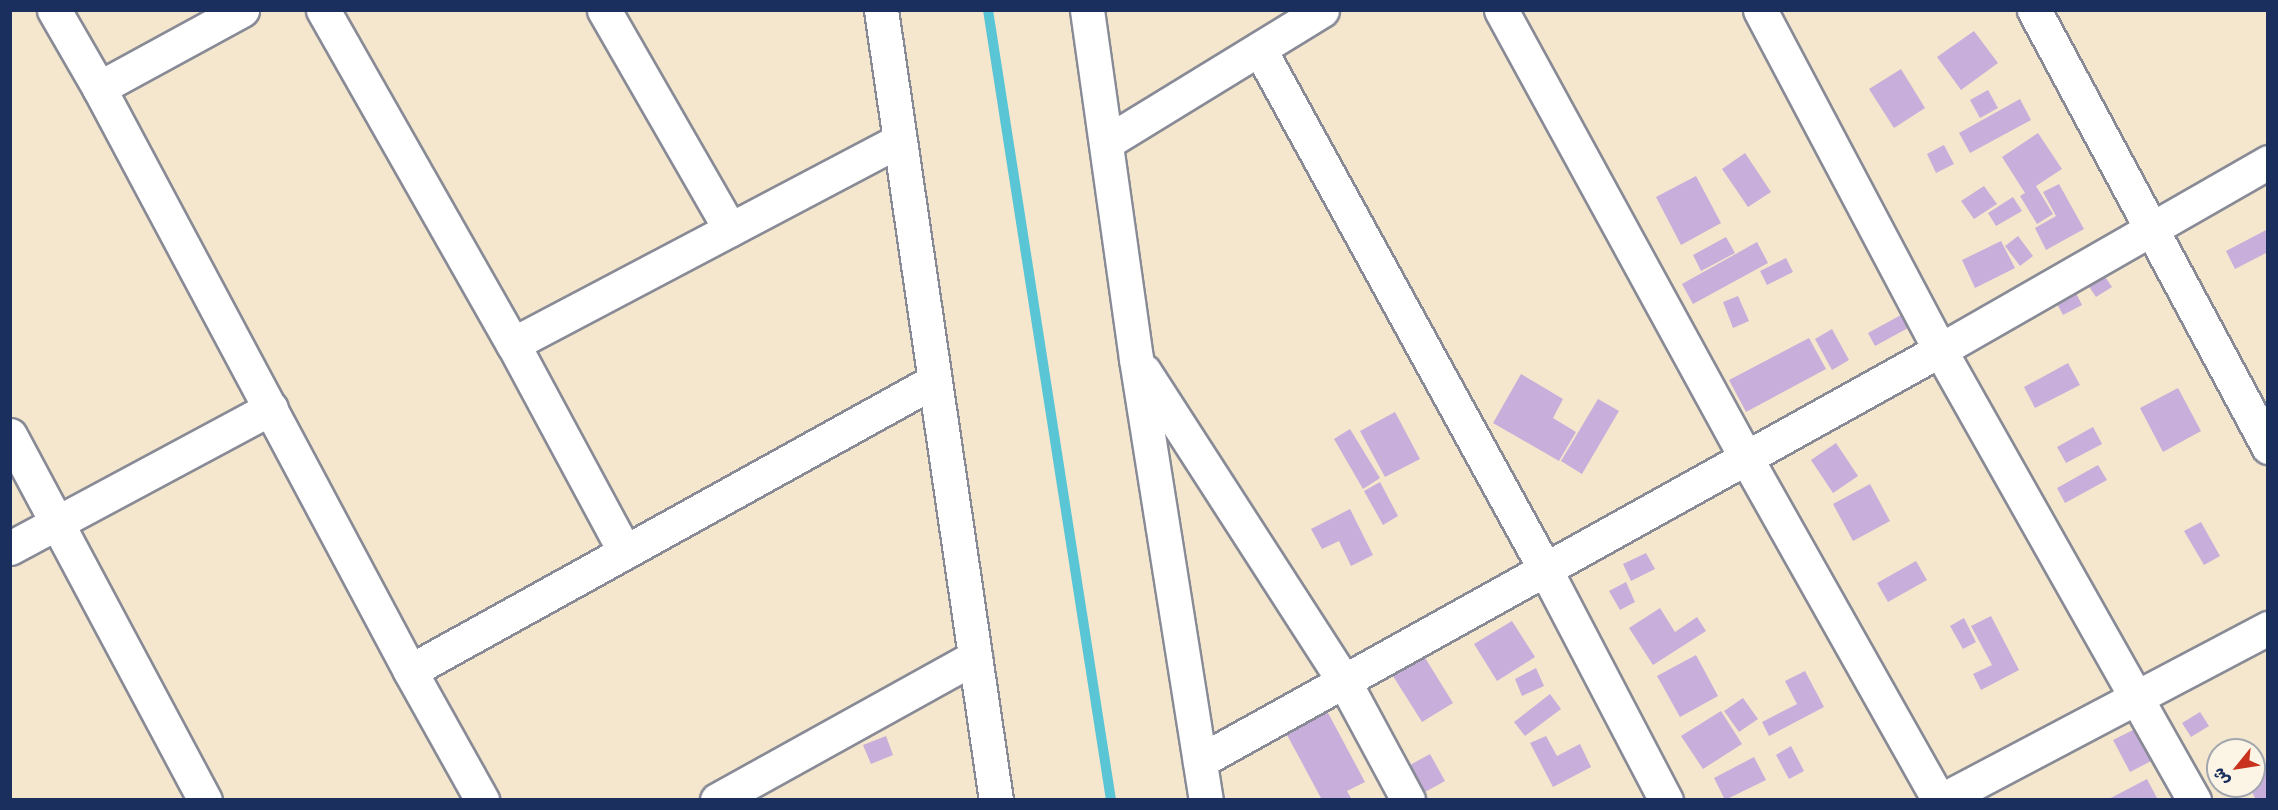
<!DOCTYPE html>
<meta charset="utf-8">
<style>
body{margin:0}
#map{position:relative;width:2278px;height:810px;overflow:hidden;background:#f5e7cd;font-family:Kalam,"Playpen Sans Arabic",sans-serif}
div>[style]{position:absolute}
[style*='--x']{left:calc(var(--x)*1px);top:calc(var(--y)*1px);width:calc(var(--w)*1px);rotate:calc(var(--a)*1deg)}
.stream>*{height:10px;margin:-5px;padding:0 5px;transform-origin:5px;border-radius:5px;background:#5ac5d5}
.building>*{inset:0;background:#c8aeda}
.roads{filter:drop-shadow(2px 0 #888b96) drop-shadow(-2px 0 #888b96) drop-shadow(0 2px #888b96) drop-shadow(0 -2px #888b96)}
.minor>*{height:33px;margin:-16.5px;padding:0 16.5px;transform-origin:16.5px;border-radius:16.5px;background:#fff}
.major>*{height:33px;margin:-16.5px;padding:0 16.5px;transform-origin:16.5px;border-radius:16.5px;background:#fff}
span{translate:-50% -50%;white-space:nowrap;text-align:center;line-height:1.15;-webkit-text-stroke:6px #fcf5e5;paint-order:stroke}
.frame{position:absolute;inset:0;border:12px solid #1b2f5e;pointer-events:none}
.north{position:absolute;left:2206px;top:738px;width:60px;height:60px;box-sizing:border-box;background:#fcf5e5;border:2px solid #a2a6af;border-radius:50%;rotate:240deg;font-size:16px;font-weight:700;line-height:24px;text-align:center;color:#1b2f5e}
.north::after{content:'';display:block;margin:auto;width:21px;height:27px;background:#c8321e;clip-path:polygon(50% 0,100% 100%,50% 72%,0 100%)}
</style>
<div id="map">
<div class="stream">
<i style="--x:988;--y:10;--w:800;--a:81.15"></i>
</div>
<div class="building">
<i style="clip-path:polygon(1974px 31px,1998px 63px,1961px 90px,1937px 57px)"></i>
<i style="clip-path:polygon(1901px 69px,1925px 108px,1894px 128px,1869px 89px)"></i>
<i style="clip-path:polygon(1988px 90px,1998px 108px,1980px 118px,1970px 100px)"></i>
<i style="clip-path:polygon(2020px 99px,2031px 120px,1970px 153px,1959px 133px)"></i>
<i style="clip-path:polygon(2038px 133px,2062px 169px,2036px 186px,2053px 214px,2037px 224px,2020px 196px,2025px 193px,2002px 157px)"></i>
<i style="clip-path:polygon(1944px 145px,1954px 164px,1936px 173px,1927px 154px)"></i>
<i style="clip-path:polygon(1745px 153px,1771px 192px,1748px 207px,1722px 169px)"></i>
<i style="clip-path:polygon(1696px 176px,1721px 223px,1681px 245px,1656px 197px)"></i>
<i style="clip-path:polygon(2059px 184px,2084px 229px,2046px 250px,2035px 228px,2056px 216px,2043px 192px)"></i>
<i style="clip-path:polygon(1984px 186px,1997px 204px,1974px 219px,1961px 201px)"></i>
<i style="clip-path:polygon(2013px 197px,2022px 211px,1996px 226px,1988px 213px)"></i>
<i style="clip-path:polygon(2268px 229px,2268px 252px,2235px 269px,2226px 251px)"></i>
<i style="clip-path:polygon(2018px 236px,2033px 256px,2020px 266px,2005px 246px)"></i>
<i style="clip-path:polygon(1726px 237px,1735px 253px,1701px 271px,1693px 255px)"></i>
<i style="clip-path:polygon(2001px 241px,2015px 268px,1975px 288px,1962px 260px)"></i>
<i style="clip-path:polygon(1757px 242px,1768px 263px,1693px 304px,1682px 284px)"></i>
<i style="clip-path:polygon(1786px 258px,1793px 272px,1767px 285px,1760px 271px)"></i>
<i style="clip-path:polygon(2100px 269px,2112px 287px,2096px 297px,2084px 279px)"></i>
<i style="clip-path:polygon(2074px 289px,2082px 305px,2063px 315px,2055px 300px)"></i>
<i style="clip-path:polygon(1738px 296px,1749px 321px,1733px 328px,1723px 302px)"></i>
<i style="clip-path:polygon(1901px 315px,1908px 328px,1875px 346px,1868px 333px)"></i>
<i style="clip-path:polygon(1832px 329px,1849px 360px,1832px 370px,1815px 339px)"></i>
<i style="clip-path:polygon(1809px 338px,1826px 369px,1746px 412px,1729px 380px)"></i>
<i style="clip-path:polygon(2068px 363px,2080px 385px,2035px 408px,2024px 387px)"></i>
<i style="clip-path:polygon(1521px 374px,1563px 399px,1553px 418px,1576px 432px,1559px 461px,1493px 423px)"></i>
<i style="clip-path:polygon(2178px 388px,2201px 431px,2163px 452px,2140px 408px)"></i>
<i style="clip-path:polygon(1598px 399px,1619px 411px,1582px 474px,1561px 461px)"></i>
<i style="clip-path:polygon(1395px 412px,1420px 459px,1385px 477px,1360px 431px)"></i>
<i style="clip-path:polygon(2093px 427px,2102px 444px,2066px 463px,2057px 447px)"></i>
<i style="clip-path:polygon(1350px 429px,1380px 478px,1363px 489px,1334px 439px)"></i>
<i style="clip-path:polygon(1836px 443px,1858px 476px,1833px 493px,1811px 460px)"></i>
<i style="clip-path:polygon(2098px 465px,2107px 480px,2065px 503px,2057px 488px)"></i>
<i style="clip-path:polygon(1380px 482px,1398px 516px,1383px 525px,1364px 491px)"></i>
<i style="clip-path:polygon(1870px 484px,1890px 521px,1853px 541px,1833px 504px)"></i>
<i style="clip-path:polygon(1350px 509px,1373px 555px,1351px 566px,1339px 541px,1322px 549px,1311px 529px)"></i>
<i style="clip-path:polygon(2201px 522px,2220px 556px,2204px 565px,2184px 531px)"></i>
<i style="clip-path:polygon(1646px 553px,1655px 569px,1631px 581px,1623px 564px)"></i>
<i style="clip-path:polygon(1916px 561px,1927px 580px,1888px 602px,1877px 583px)"></i>
<i style="clip-path:polygon(1626px 582px,1635px 602px,1620px 610px,1609px 591px)"></i>
<i style="clip-path:polygon(1660px 608px,1675px 632px,1697px 617px,1706px 631px,1653px 665px,1629px 628px)"></i>
<i style="clip-path:polygon(1991px 616px,2019px 670px,1981px 690px,1973px 674px,1992px 665px,1971px 626px)"></i>
<i style="clip-path:polygon(1964px 618px,1976px 642px,1963px 649px,1950px 626px)"></i>
<i style="clip-path:polygon(1512px 621px,1535px 657px,1497px 681px,1474px 644px)"></i>
<i style="clip-path:polygon(1696px 655px,1718px 696px,1680px 717px,1657px 676px)"></i>
<i style="clip-path:polygon(1424px 656px,1453px 703px,1422px 722px,1393px 676px)"></i>
<i style="clip-path:polygon(1536px 668px,1544px 686px,1522px 696px,1515px 679px)"></i>
<i style="clip-path:polygon(1805px 671px,1824px 707px,1769px 736px,1762px 722px,1797px 704px,1785px 681px)"></i>
<i style="clip-path:polygon(1550px 694px,1561px 709px,1525px 736px,1514px 722px)"></i>
<i style="clip-path:polygon(1743px 698px,1758px 719px,1739px 732px,1724px 711px)"></i>
<i style="clip-path:polygon(1327px 711px,1365px 782px,1347px 791px,1352px 800px,1322px 800px,1286px 733px)"></i>
<i style="clip-path:polygon(1721px 711px,1742px 744px,1703px 769px,1681px 736px)"></i>
<i style="clip-path:polygon(2200px 712px,2209px 726px,2191px 737px,2182px 723px)"></i>
<i style="clip-path:polygon(2141px 726px,2159px 757px,2130px 772px,2113px 740px)"></i>
<i style="clip-path:polygon(886px 736px,893px 755px,871px 764px,863px 745px)"></i>
<i style="clip-path:polygon(1546px 736px,1557px 756px,1580px 744px,1591px 767px,1553px 787px,1530px 743px)"></i>
<i style="clip-path:polygon(1791px 746px,1804px 771px,1789px 779px,1776px 755px)"></i>
<i style="clip-path:polygon(1430px 754px,1445px 781px,1425px 792px,1410px 765px)"></i>
<i style="clip-path:polygon(1754px 757px,1766px 780px,1725px 800px,1714px 778px)"></i>
<i style="clip-path:polygon(2268px 769px,2268px 800px,2256px 800px,2249px 786px,2254px 786px,2254px 776px)"></i>
<i style="clip-path:polygon(2147px 779px,2158px 800px,2107px 800px)"></i>
</div>
<div class="roads">
<div class="minor">
<i style="--x:54;--y:10;--w:90;--a:60"></i>
<i style="--x:99;--y:88;--w:661;--a:61.92"></i>
<i style="--x:410;--y:671;--w:148;--a:60.8"></i>
<i style="--x:323;--y:10;--w:384;--a:60.4"></i>
<i style="--x:513;--y:344;--w:236;--a:61.7"></i>
<i style="--x:604;--y:10;--w:253;--a:60.1"></i>
<i style="--x:1087;--y:10;--w:352;--a:82"></i>
<i style="--x:1136;--y:359;--w:447;--a:81"></i>
<i style="--x:1501;--y:10;--w:508;--a:61.32"></i>
<i style="--x:1745;--y:456;--w:395;--a:60.6"></i>
<i style="--x:1760;--y:10;--w:385;--a:62.1"></i>
<i style="--x:1940;--y:350;--w:517;--a:60.56"></i>
<i style="--x:2034;--y:10;--w:496;--a:61.8"></i>
<i style="--x:1260;--y:50;--w:592;--a:61.23"></i>
<i style="--x:1545;--y:569;--w:261;--a:62.4"></i>
<i style="--x:99;--y:88;--w:163;--a:-28.6"></i>
<i style="--x:1107;--y:142;--w:252;--a:-31.5"></i>
<i style="--x:513;--y:344;--w:437;--a:-27.8"></i>
<i style="--x:1144;--y:371;--w:369;--a:57.2"></i>
<i style="--x:1344;--y:681;--w:135;--a:61.7"></i>
<i style="--x:10;--y:435;--w:414;--a:61.9"></i>
<i style="--x:10;--y:548;--w:296;--a:-28.2"></i>
<i style="--x:410;--y:671;--w:599;--a:-28.96"></i>
<i style="--x:1200;--y:761;--w:846;--a:-29.05"></i>
<i style="--x:1940;--y:350;--w:378;--a:-29.8"></i>
<i style="--x:717;--y:800;--w:295;--a:-29"></i>
<i style="--x:1942;--y:800;--w:369;--a:-27.8"></i>
</div>
<div class="major">
<i style="--x:881;--y:10;--w:798;--a:81.72"></i>
</div>
</div>
<div class="frame"></div>
<div class="north">ش</div>
</div>
